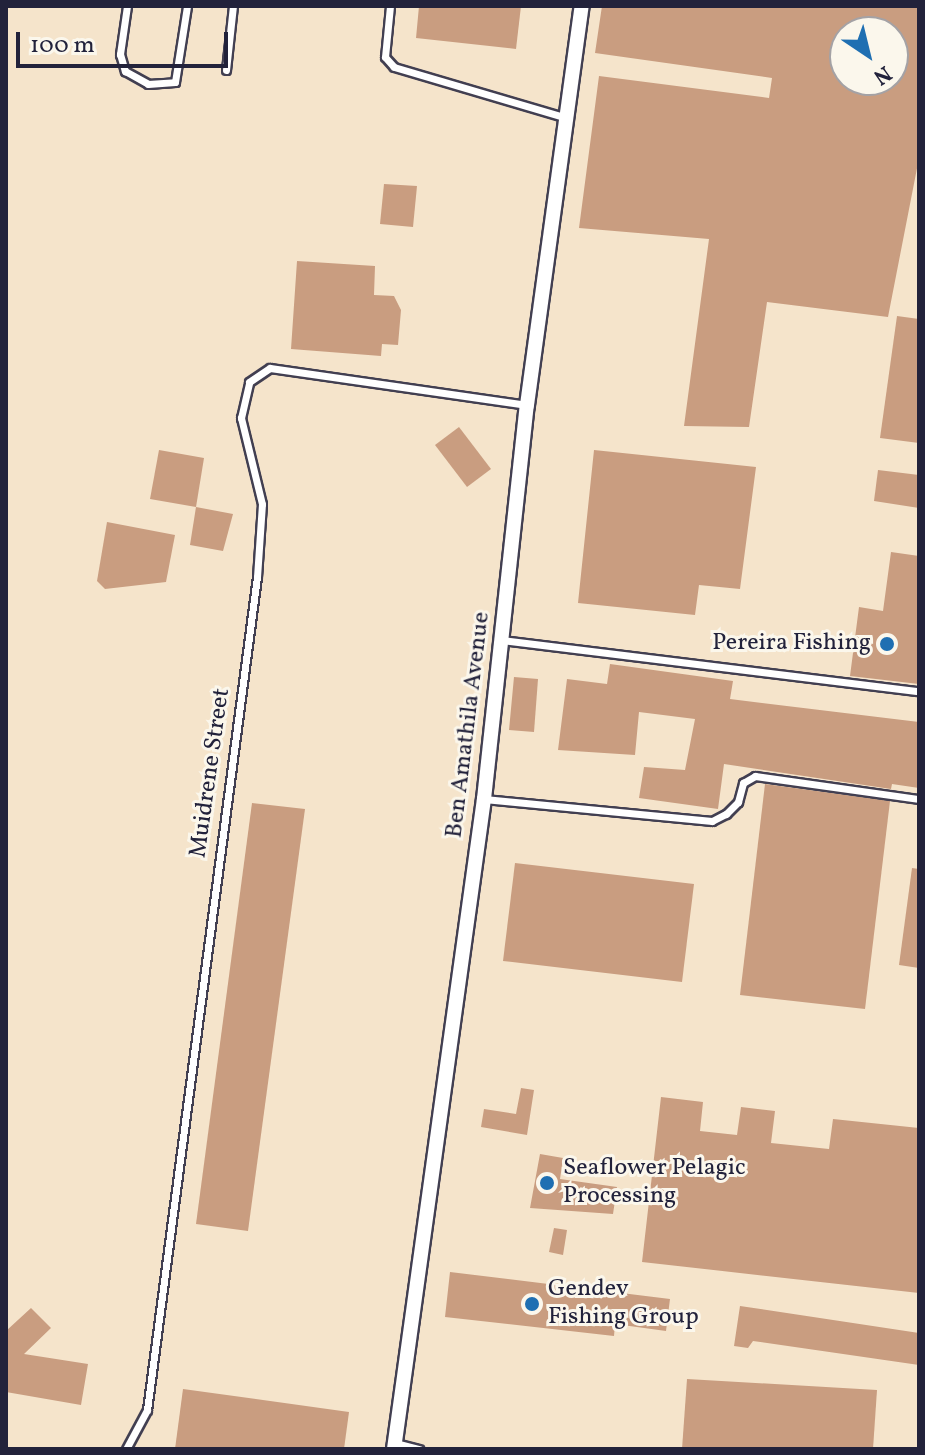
<!DOCTYPE html>
<style>
body{margin:0}
#map{position:relative;width:925px;height:1455px;overflow:hidden;background:#f5e4cb;font-family:Vollkorn,serif}
div>[style]{position:absolute}
[style*='--x']{left:calc(var(--x)*1px);top:calc(var(--y)*1px);width:calc(var(--w)*1px);rotate:calc(var(--a)*1deg)}
.building>*{inset:0;background:#c99d80}
.roads{filter:drop-shadow(2px 0 #423f51) drop-shadow(-2px 0 #423f51) drop-shadow(0 2px #423f51) drop-shadow(0 -2px #423f51)}
.lane>*{height:7px;margin:-3.5px;padding:0 3.5px;transform-origin:3.5px;border-radius:3.5px;background:#fff}
.street>*{height:14px;margin:-7px;padding:0 7px;transform-origin:7px;border-radius:7px;background:#fff}
.dots>*{width:22px;height:22px;translate:-50% -50%;box-sizing:border-box;border:4px solid #fbf7ec;border-radius:50%}
span{translate:-50% -50%;white-space:nowrap;text-align:center;line-height:1.15;-webkit-text-stroke:6px #fbf7ec;paint-order:stroke}
.poi-label{font-size:24px;color:#22223b}
.right{translate:-100% -50%;text-align:right}
.left{translate:0 -50%;text-align:left}
.street-label{font-size:24px;color:#22223b}
.frame{position:absolute;inset:0;border:8px solid #22223b;pointer-events:none}
.north{position:absolute;left:829px;top:16px;width:80px;height:80px;box-sizing:border-box;background:#fbf7ec;border:2px solid #a4a2a5;border-radius:50%;rotate:145deg;font-size:22px;font-weight:700;line-height:32px;text-align:center;color:#22223b}
.north::after{content:'';display:block;margin:auto;width:28px;height:36px;background:#1f6fb2;clip-path:polygon(50% 0,100% 100%,50% 72%,0 100%)}
.scale{position:absolute;left:16px;top:32px;width:212px;height:36px;box-sizing:border-box;border:4px solid #22223b;border-top:0;padding-left:10px;font-size:24px;line-height:28px;white-space:nowrap;color:#22223b;-webkit-text-stroke:6px #fbf7ec;paint-order:stroke}
</style>
<div id="map">
<div class="building">
<i style="clip-path:polygon(419px 6px,521px 6px,516px 49px,416px 38px)"></i>
<i style="clip-path:polygon(evenodd,602px 6px,919px 6px,919px 158px,888px 317px,767px 302px,749px 427px,684px 426px,709px 239px,579px 228px,599px 76px,769px 98px,772px 78px,595px 53px,602px 6px,845px 32px,893px 32px,893px 80px,845px 80px,845px 32px)"></i>
<i style="clip-path:polygon(384px 184px,417px 186px,413px 227px,380px 224px)"></i>
<i style="clip-path:polygon(297px 261px,375px 266px,374px 295px,394px 296px,401px 310px,398px 345px,382px 344px,381px 356px,291px 349px)"></i>
<i style="clip-path:polygon(897px 316px,919px 319px,919px 443px,880px 438px)"></i>
<i style="clip-path:polygon(459px 427px,491px 469px,467px 487px,435px 445px)"></i>
<i style="clip-path:polygon(159px 450px,204px 458px,196px 507px,150px 499px)"></i>
<i style="clip-path:polygon(594px 450px,756px 467px,740px 589px,699px 585px,695px 615px,578px 603px)"></i>
<i style="clip-path:polygon(878px 470px,919px 475px,919px 508px,874px 501px)"></i>
<i style="clip-path:polygon(196px 507px,233px 514px,223px 551px,190px 545px)"></i>
<i style="clip-path:polygon(107px 522px,175px 535px,166px 582px,105px 589px,97px 581px)"></i>
<i style="clip-path:polygon(891px 552px,919px 556px,919px 684px,850px 676px,859px 607px,883px 611px)"></i>
<i style="clip-path:polygon(610px 664px,733px 681px,730px 699px,919px 722px,919px 788px,892px 784px,891px 789px,724px 764px,718px 809px,639px 798px,644px 767px,685px 770px,695px 719px,639px 712px,635px 755px,558px 750px,567px 679px,607px 684px)"></i>
<i style="clip-path:polygon(514px 677px,538px 679px,534px 732px,509px 730px)"></i>
<i style="clip-path:polygon(765px 784px,890px 801px,865px 1009px,740px 995px)"></i>
<i style="clip-path:polygon(252px 803px,305px 809px,248px 1231px,196px 1224px)"></i>
<i style="clip-path:polygon(515px 863px,694px 884px,682px 982px,503px 961px)"></i>
<i style="clip-path:polygon(912px 868px,919px 869px,919px 968px,899px 965px)"></i>
<i style="clip-path:polygon(521px 1088px,534px 1090px,527px 1135px,481px 1127px,484px 1109px,516px 1114px)"></i>
<i style="clip-path:polygon(661px 1097px,703px 1102px,700px 1131px,737px 1135px,741px 1107px,775px 1111px,771px 1143px,829px 1149px,833px 1119px,919px 1128px,919px 1293px,642px 1262px)"></i>
<i style="clip-path:polygon(540px 1154px,563px 1158px,560px 1179px,617px 1187px,613px 1214px,530px 1208px)"></i>
<i style="clip-path:polygon(554px 1228px,567px 1230px,563px 1255px,549px 1252px)"></i>
<i style="clip-path:polygon(450px 1272px,670px 1299px,666px 1331px,615px 1324px,614px 1336px,445px 1317px)"></i>
<i style="clip-path:polygon(740px 1306px,919px 1333px,919px 1365px,753px 1341px,748px 1348px,734px 1346px)"></i>
<i style="clip-path:polygon(31px 1308px,51px 1328px,24px 1354px,88px 1364px,81px 1405px,6px 1392px,6px 1331px)"></i>
<i style="clip-path:polygon(687px 1379px,877px 1390px,873px 1449px,682px 1449px)"></i>
<i style="clip-path:polygon(183px 1389px,349px 1412px,344px 1449px,175px 1449px)"></i>
</div>
<div class="roads">
<div class="lane">
<i style="--x:127;--y:6;--w:49;--a:98.3"></i>
<i style="--x:120;--y:54;--w:18;--a:74"></i>
<i style="--x:125;--y:71;--w:26;--a:29"></i>
<i style="--x:148;--y:84;--w:27;--a:-4"></i>
<i style="--x:175;--y:82;--w:77;--a:-81"></i>
<i style="--x:390;--y:6;--w:51;--a:95.6"></i>
<i style="--x:385;--y:57;--w:13;--a:48"></i>
<i style="--x:394;--y:67;--w:180;--a:16.4"></i>
<i style="--x:226;--y:70;--w:64;--a:-83.8"></i>
<i style="--x:501;--y:640;--w:421;--a:7"></i>
<i style="--x:484;--y:799;--w:229;--a:5.5"></i>
<i style="--x:712;--y:821;--w:16;--a:-27"></i>
<i style="--x:726;--y:814;--w:17;--a:-45"></i>
<i style="--x:738;--y:802;--w:20;--a:-75"></i>
<i style="--x:743;--y:783;--w:14;--a:-30"></i>
<i style="--x:755;--y:776;--w:166;--a:8"></i>
<i style="--x:395;--y:1443;--w:25;--a:14"></i>
<i style="--x:126;--y:1449;--w:44;--a:-61.7"></i>
<i style="--x:147;--y:1410;--w:840;--a:-82.48"></i>
<i style="--x:257;--y:577;--w:73;--a:-86.1"></i>
<i style="--x:262;--y:504;--w:89;--a:-103.7"></i>
<i style="--x:241;--y:418;--w:37;--a:-77"></i>
<i style="--x:249;--y:382;--w:25;--a:-34"></i>
<i style="--x:270;--y:368;--w:260;--a:8.2"></i>
</div>
<div class="street">
<i style="--x:394;--y:1449;--w:656;--a:-82.12"></i>
<i style="--x:484;--y:799;--w:396;--a:-83.8"></i>
<i style="--x:527;--y:405;--w:403;--a:-82.2"></i>
</div>
</div>
<div class="dots">
<i style="left:887px;top:644px;background:#1f6fb2"></i>
<i style="left:547px;top:1183px;background:#1f6fb2"></i>
<i style="left:532px;top:1304px;background:#1f6fb2"></i>
</div>
<div class="poi-label">
<span class="right" style="left:871px;top:644px">Pereira Fishing</span>
<span class="left" style="left:563px;top:1183px">Seaflower Pelagic<br>Processing</span>
<span class="left" style="left:548px;top:1304px">Gendev<br>Fishing Group</span>
</div>
<div class="street-label">
<span style="left:469px;top:725px;rotate:-83deg">Ben Amathila Avenue</span>
<span style="left:211px;top:773px;rotate:-82deg">Muidrene Street</span>
</div>
<div class="frame"></div>
<div class="north">N</div>
<div class="scale">100 m</div>
</div>
